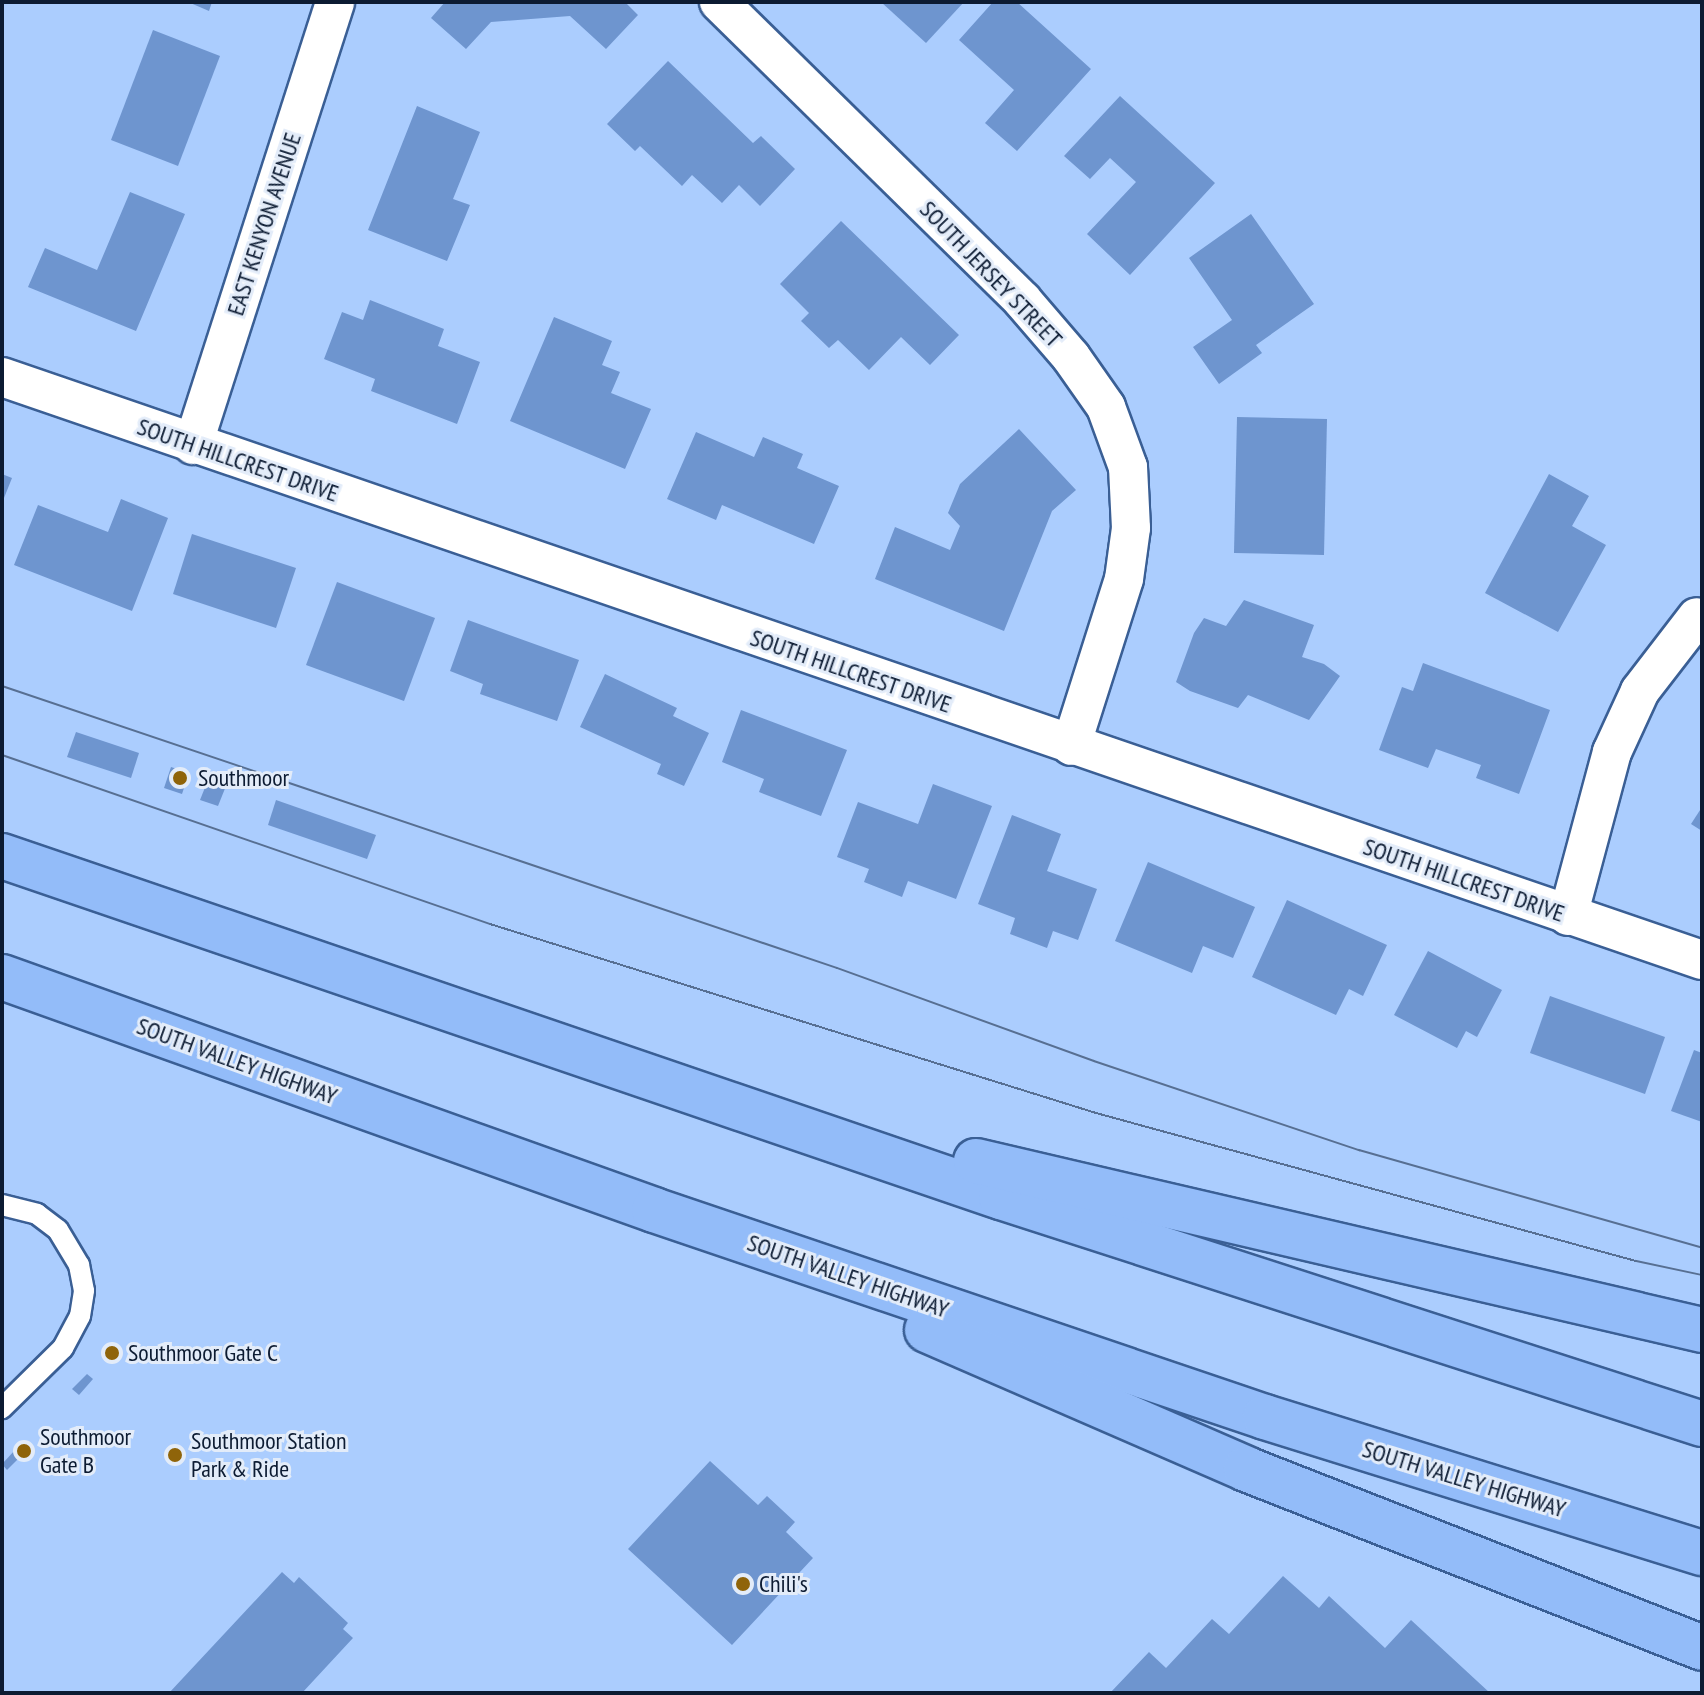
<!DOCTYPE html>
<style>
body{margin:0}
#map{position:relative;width:1704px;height:1695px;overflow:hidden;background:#abcdfe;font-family:"PT Sans Narrow",sans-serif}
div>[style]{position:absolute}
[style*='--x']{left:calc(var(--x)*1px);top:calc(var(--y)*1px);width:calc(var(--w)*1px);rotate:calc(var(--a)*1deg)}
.building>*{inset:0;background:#6e95cf}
.roads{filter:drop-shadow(2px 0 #3a5f95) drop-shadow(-2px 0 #3a5f95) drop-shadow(0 2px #3a5f95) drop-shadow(0 -2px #3a5f95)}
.service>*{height:20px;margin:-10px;padding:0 10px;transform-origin:10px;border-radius:10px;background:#fff}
.minor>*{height:38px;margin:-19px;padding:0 19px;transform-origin:19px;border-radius:19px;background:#fff}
.motorway>*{height:44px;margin:-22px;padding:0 22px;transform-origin:22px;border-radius:22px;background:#93bcf9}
.tram>*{height:2px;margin:-1px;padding:0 1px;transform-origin:1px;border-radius:1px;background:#576f92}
.dots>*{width:22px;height:22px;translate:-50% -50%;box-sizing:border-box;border:4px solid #e3ecf9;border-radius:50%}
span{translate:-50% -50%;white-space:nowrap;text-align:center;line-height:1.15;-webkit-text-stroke:6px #e3ecf9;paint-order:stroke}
.street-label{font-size:24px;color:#0c1b32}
.poi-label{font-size:24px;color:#0c1b32}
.left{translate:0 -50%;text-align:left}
.frame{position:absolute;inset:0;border:4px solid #0c1b32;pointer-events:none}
</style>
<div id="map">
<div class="building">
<i style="clip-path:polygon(188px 2px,212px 2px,209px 11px)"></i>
<i style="clip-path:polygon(445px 2px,625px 2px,638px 15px,606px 49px,570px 16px,491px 22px,466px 49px,431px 18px)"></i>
<i style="clip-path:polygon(881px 2px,964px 2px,926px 43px)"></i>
<i style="clip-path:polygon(993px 2px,1017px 2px,1091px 69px,1017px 151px,985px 123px,1014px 90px,959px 40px)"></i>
<i style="clip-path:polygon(153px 30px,220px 56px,178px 166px,111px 140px)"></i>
<i style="clip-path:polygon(668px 61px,753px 143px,761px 136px,795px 169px,760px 206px,739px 185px,722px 203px,692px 175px,682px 186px,640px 146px,635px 151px,607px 124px)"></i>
<i style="clip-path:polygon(1120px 96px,1215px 183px,1130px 275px,1087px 234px,1136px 182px,1110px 158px,1090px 179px,1064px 156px)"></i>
<i style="clip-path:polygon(417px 106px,480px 132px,453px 199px,470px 205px,447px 261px,368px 230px)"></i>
<i style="clip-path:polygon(130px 192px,185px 214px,136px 331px,28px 287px,45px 248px,97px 270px)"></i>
<i style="clip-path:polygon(1251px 214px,1314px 304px,1256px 345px,1262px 353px,1219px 384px,1193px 347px,1232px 320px,1189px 258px)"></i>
<i style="clip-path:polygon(841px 221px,959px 335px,930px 365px,901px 337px,869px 370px,838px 340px,829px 348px,801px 321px,809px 313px,780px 284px)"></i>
<i style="clip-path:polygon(370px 300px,444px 329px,438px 346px,480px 362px,457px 424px,371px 391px,375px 379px,324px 359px,342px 312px,363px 320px)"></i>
<i style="clip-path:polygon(554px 317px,612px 341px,602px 365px,620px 372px,611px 393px,651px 409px,625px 469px,510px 421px)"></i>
<i style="clip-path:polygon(1237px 417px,1327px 419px,1324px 555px,1234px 553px)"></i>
<i style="clip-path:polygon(1019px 429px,1076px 490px,1052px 511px,1004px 631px,875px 579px,895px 527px,950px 550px,960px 526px,948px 513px,960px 484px)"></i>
<i style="clip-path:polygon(696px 432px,754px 457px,763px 437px,803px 454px,797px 468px,839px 486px,814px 544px,722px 505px,716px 520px,667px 499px)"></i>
<i style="clip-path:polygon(2px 474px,12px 478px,2px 503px)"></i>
<i style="clip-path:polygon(1549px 474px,1589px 496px,1572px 526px,1606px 545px,1558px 632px,1485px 593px)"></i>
<i style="clip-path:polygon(121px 499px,168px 518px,132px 611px,14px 565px,38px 505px,108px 532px)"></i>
<i style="clip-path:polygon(192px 534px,296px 568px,276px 628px,173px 594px)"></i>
<i style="clip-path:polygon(337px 582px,435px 618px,404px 701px,306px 665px)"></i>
<i style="clip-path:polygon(1244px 600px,1314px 625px,1302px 657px,1324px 664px,1340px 676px,1309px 720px,1248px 695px,1238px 708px,1190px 691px,1176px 682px,1194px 633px,1204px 618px,1226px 626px)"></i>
<i style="clip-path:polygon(468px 620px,579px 660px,557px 721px,480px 694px,483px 684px,450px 671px)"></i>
<i style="clip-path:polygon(1423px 663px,1550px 710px,1519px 794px,1476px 778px,1481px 765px,1436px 749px,1428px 768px,1379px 750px,1402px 687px,1413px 691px)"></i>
<i style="clip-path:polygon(605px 674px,677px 708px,673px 716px,709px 733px,684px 786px,657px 774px,661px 764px,580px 727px)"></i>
<i style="clip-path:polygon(741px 710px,847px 750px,821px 816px,759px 792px,764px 779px,722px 762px)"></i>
<i style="clip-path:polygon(76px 732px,139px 753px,131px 778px,67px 757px)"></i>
<i style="clip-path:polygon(171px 767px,189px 773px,182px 794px,164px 788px)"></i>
<i style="clip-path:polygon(208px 780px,226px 786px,218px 806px,200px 800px)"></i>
<i style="clip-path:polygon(933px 784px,992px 806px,956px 899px,908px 881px,902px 897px,864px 882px,869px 869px,837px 857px,858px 802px,918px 824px)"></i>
<i style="clip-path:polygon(276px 800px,376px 835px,367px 859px,268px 825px)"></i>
<i style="clip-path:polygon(1702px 807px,1702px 831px,1691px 824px)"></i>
<i style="clip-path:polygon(1012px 815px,1061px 834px,1047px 871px,1097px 889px,1078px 940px,1053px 931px,1047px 948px,1010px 934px,1015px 918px,978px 904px)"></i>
<i style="clip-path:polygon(1148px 862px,1255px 907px,1233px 958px,1203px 946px,1192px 973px,1115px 941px)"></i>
<i style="clip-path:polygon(1287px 900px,1387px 945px,1363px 996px,1349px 989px,1336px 1015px,1252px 977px)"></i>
<i style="clip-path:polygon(1428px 951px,1502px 990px,1477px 1037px,1466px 1031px,1457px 1048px,1394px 1015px)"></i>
<i style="clip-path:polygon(1550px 996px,1665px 1037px,1645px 1094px,1530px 1053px)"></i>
<i style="clip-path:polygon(1694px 1050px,1702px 1053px,1702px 1122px,1671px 1111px)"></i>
<i style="clip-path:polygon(87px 1374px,93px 1379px,79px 1395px,72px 1389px)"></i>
<i style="clip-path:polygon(16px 1449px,22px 1455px,7px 1470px,2px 1464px)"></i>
<i style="clip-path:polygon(710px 1461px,758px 1505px,767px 1496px,795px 1522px,786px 1532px,813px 1558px,732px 1645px,628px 1549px)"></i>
<i style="clip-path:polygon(282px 1572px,294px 1583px,299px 1577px,348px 1623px,343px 1629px,353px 1638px,302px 1693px,169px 1693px)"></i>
<i style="clip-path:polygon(1283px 1576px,1319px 1608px,1329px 1596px,1385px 1648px,1411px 1620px,1490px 1693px,1110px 1693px,1149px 1652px,1166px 1668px,1212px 1619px,1229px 1634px)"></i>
</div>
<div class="roads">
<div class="service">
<i style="--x:2;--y:1205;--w:36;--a:14"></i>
<i style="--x:37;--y:1214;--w:26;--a:37"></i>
<i style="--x:58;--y:1230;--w:41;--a:59"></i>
<i style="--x:79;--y:1265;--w:26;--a:79"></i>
<i style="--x:84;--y:1291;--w:25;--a:99"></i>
<i style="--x:80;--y:1316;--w:36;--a:118"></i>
<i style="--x:63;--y:1348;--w:86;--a:135.5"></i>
</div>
<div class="minor">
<i style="--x:719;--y:2;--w:425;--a:44.5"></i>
<i style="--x:1022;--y:300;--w:75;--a:49.3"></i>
<i style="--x:1071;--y:357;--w:61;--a:55"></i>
<i style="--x:1106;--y:407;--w:64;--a:69.9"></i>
<i style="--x:1128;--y:467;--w:61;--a:87.2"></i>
<i style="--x:1131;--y:528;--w:51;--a:97.8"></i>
<i style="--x:1124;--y:579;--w:175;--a:107.6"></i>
<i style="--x:2;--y:377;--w:1797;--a:18.93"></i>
<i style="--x:193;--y:445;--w:465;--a:-72.2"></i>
<i style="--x:1568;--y:916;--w:170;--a:-75"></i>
<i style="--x:1612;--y:752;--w:67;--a:-65.3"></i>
<i style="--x:1640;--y:691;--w:93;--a:-52.4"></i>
</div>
<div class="motorway">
<i style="--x:2;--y:856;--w:1056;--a:18.85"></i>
<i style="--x:1001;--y:1197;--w:737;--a:17.94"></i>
<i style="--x:2;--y:977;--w:692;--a:19.66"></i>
<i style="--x:654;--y:1210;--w:645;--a:18.72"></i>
<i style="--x:1265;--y:1417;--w:458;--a:17.3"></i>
<i style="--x:976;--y:1161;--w:745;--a:13.1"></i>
<i style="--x:927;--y:1330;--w:348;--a:23.5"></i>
<i style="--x:1246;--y:1469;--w:490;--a:21.4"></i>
</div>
</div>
<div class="tram">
<i style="--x:2;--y:686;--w:881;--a:18.66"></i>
<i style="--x:837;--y:968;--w:273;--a:19.9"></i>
<i style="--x:1094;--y:1061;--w:280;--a:18.6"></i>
<i style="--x:1359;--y:1150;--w:357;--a:15.9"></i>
<i style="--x:2;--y:755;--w:516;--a:19.1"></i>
<i style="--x:490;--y:924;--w:635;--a:17.32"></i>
<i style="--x:1096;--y:1113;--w:560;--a:15.33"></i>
<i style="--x:1636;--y:1261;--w:67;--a:12"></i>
</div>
<div class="dots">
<i style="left:180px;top:778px;background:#8f640a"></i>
<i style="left:112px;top:1353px;background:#8f640a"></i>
<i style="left:24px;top:1451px;background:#8f640a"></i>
<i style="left:175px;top:1455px;background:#8f640a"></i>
<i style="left:743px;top:1584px;background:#8f640a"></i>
</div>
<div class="street-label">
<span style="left:264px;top:224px;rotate:-72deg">EAST KENYON AVENUE</span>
<span style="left:991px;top:274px;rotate:46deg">SOUTH JERSEY STREET</span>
<span style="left:238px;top:460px;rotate:19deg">SOUTH HILLCREST DRIVE</span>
<span style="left:851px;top:671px;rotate:19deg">SOUTH HILLCREST DRIVE</span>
<span style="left:1464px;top:880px;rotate:19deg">SOUTH HILLCREST DRIVE</span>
<span style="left:237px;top:1061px;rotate:20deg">SOUTH VALLEY HIGHWAY</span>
<span style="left:848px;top:1276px;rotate:19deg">SOUTH VALLEY HIGHWAY</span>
<span style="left:1464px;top:1479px;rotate:17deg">SOUTH VALLEY HIGHWAY</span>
</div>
<div class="poi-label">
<span class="left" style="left:198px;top:778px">Southmoor</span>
<span class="left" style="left:128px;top:1353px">Southmoor Gate C</span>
<span class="left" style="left:40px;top:1451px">Southmoor<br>Gate B</span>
<span class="left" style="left:191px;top:1455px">Southmoor Station<br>Park &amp; Ride</span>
<span class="left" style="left:759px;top:1584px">Chili's</span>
</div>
<div class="frame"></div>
</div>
